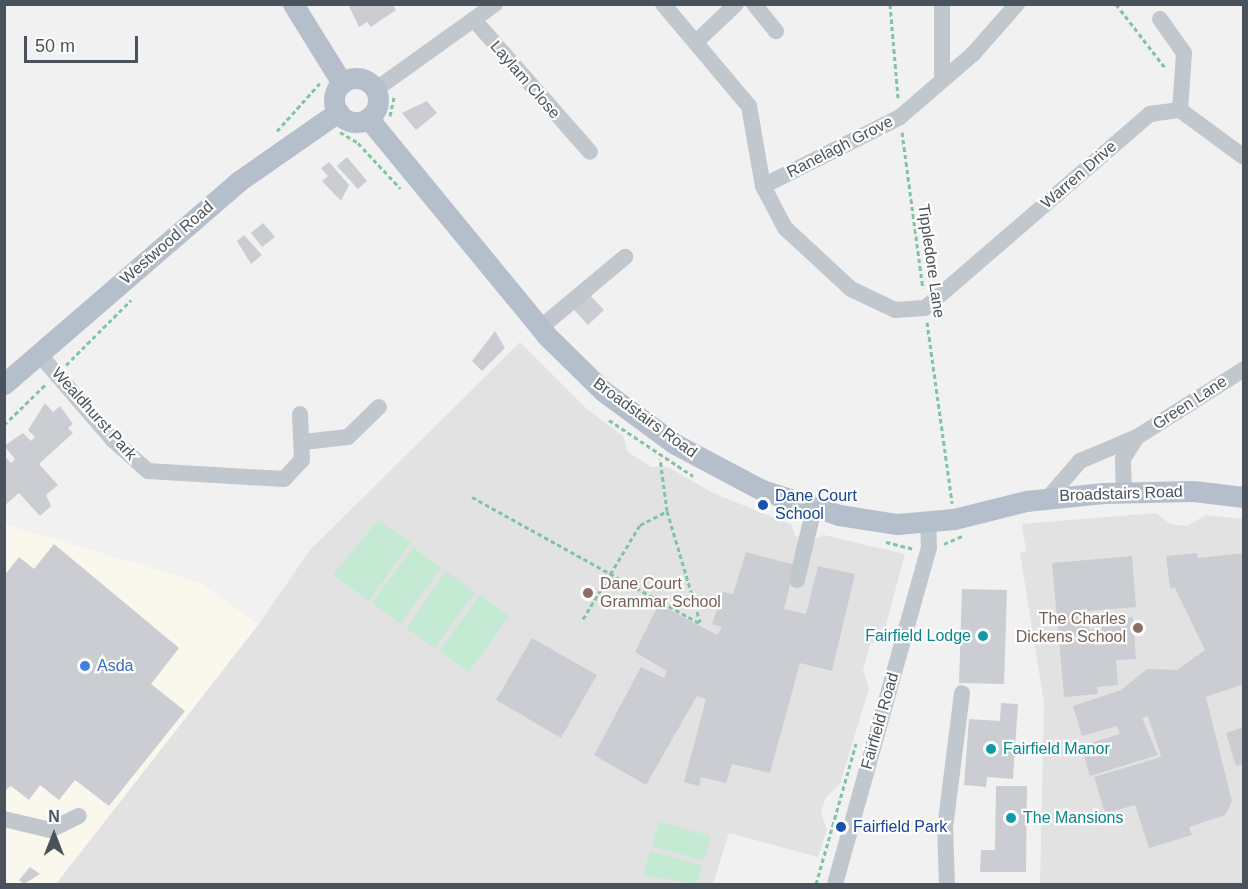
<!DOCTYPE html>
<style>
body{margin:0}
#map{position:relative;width:1248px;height:889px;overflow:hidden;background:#f2f1f1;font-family:Helvetica,sans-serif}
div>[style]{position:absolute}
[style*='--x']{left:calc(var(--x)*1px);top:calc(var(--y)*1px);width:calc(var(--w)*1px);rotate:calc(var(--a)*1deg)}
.commercial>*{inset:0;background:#faf7ed}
.education>*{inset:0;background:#e3e2e2}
.green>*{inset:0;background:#c5ead4}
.building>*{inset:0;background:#cbcdd2}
.path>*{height:3px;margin-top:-1.5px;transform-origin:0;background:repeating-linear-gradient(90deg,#81c4a5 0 4.5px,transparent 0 7.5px)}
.minor>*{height:16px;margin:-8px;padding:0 8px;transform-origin:8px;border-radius:8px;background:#c0c7cd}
.major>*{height:21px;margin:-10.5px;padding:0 10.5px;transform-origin:10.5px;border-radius:10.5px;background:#b4bfcb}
.major>.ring{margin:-10.5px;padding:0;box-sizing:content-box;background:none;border:21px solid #b4bfcb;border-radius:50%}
.dots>*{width:16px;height:16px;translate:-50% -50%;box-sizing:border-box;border:3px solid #fff;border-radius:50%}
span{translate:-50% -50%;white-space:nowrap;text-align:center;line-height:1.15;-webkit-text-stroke:4.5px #fff;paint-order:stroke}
.street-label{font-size:16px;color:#4a535c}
.transit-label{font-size:16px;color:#164399}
.left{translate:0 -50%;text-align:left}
.education-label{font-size:16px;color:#785e54}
.right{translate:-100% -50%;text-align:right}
.culture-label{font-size:16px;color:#0d838f}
.shop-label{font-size:16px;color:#366cbe}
.frame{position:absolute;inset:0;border:6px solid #4a535c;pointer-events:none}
.north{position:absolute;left:24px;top:805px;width:60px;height:60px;-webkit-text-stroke:4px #fff;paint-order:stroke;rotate:0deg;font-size:16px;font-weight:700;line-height:24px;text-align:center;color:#4a535c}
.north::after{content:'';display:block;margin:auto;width:21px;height:27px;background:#4a535c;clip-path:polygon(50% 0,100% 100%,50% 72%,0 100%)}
.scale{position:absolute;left:24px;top:36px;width:114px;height:27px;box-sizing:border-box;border:3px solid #4a535c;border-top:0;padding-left:8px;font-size:18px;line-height:21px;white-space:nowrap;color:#4a535c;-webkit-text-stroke:4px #fff;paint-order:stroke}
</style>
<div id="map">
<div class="commercial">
<i style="clip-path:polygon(4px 524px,198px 582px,259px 624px,56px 884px,5px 884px)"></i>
</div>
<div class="education">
<i style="clip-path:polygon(520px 342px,587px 409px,623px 436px,628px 452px,651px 467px,668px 467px,713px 493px,792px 525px,795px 536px,813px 540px,824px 535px,905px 554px,883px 636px,870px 645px,863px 670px,869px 688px,840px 784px,826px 797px,821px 812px,827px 830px,818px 857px,729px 833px,713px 884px,56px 884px,259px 624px,310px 550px)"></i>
<i style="clip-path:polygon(1156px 513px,1170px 524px,1187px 526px,1206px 515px,1243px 519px,1243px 884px,1040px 884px,1044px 703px,1020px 553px,1026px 551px,1022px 524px)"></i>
</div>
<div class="green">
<i style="clip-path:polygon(378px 520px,411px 542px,369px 601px,333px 575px)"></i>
<i style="clip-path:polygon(413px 547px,441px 568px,400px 624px,372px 603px)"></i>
<i style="clip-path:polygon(446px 571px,475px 592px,435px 648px,406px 628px)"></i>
<i style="clip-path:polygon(480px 595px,509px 616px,469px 672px,440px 651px)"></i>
<i style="clip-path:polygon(659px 822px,711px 836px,704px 861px,652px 846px)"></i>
<i style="clip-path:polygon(650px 851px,702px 866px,697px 884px,643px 875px)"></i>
</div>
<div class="building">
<i style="clip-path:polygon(392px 4px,396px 10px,371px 27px,367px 22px,359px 27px,349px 6px)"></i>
<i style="clip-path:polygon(427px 101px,437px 113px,416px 130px,402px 113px)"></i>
<i style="clip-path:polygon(347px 157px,367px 181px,358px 189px,337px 166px)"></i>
<i style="clip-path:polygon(329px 162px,349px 185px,341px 201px,322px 181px,328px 176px,321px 168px)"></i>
<i style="clip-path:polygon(263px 223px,275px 237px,262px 247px,251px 233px)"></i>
<i style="clip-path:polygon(244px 235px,262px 255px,251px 264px,237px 241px)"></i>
<i style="clip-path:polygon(589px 294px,604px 310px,588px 325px,573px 309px)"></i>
<i style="clip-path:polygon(495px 331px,505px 348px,482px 371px,472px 361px)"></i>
<i style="clip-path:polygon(45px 403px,53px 412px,60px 406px,73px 424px,68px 428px,73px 433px,39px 464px,58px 485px,46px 495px,51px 506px,40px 516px,19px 493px,4px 506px,4px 456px,11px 463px,15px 459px,4px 446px,23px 433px,31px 441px,35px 437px,28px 430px)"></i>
<i style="clip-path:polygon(54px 544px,179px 648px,151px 684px,185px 711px,109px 806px,75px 780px,59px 800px,40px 785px,29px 800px,11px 786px,4px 791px,4px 576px,19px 557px,34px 569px)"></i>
<i style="clip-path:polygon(746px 552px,795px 565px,784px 609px,806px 614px,818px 566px,855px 574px,832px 671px,800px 663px,770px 773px,732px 764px,726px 783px,701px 777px,699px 786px,684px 782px,706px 699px,697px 696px,646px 785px,594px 755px,641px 667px,664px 678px,667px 671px,635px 652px,659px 604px,717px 635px,722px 627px,712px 624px,723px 592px,733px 594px)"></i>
<i style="clip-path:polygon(1197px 553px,1198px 558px,1244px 553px,1244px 684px,1206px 697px,1232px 801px,1225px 815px,1189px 827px,1192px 835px,1149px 848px,1135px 805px,1105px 813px,1094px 777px,1161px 757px,1148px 716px,1142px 718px,1158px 755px,1090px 776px,1081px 746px,1120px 734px,1117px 726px,1082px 736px,1073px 706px,1121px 690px,1147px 669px,1177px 670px,1205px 650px,1175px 588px,1170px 588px,1166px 556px)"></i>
<i style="clip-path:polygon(1132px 556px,1136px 607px,1088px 611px,1089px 630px,1102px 629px,1101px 620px,1133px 617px,1136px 659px,1116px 660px,1118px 685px,1097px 687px,1098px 694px,1064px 697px,1052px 563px)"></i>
<i style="clip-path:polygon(962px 589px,1007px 590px,1004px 684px,959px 683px)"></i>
<i style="clip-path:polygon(532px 638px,597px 675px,561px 738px,496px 700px)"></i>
<i style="clip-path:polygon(1001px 703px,1018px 704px,1013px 779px,987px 777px,986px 787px,964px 785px,969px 719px,1000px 721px)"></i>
<i style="clip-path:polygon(1244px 727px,1244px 764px,1236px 766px,1226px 733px)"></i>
<i style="clip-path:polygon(996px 786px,1027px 786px,1026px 872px,980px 872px,981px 850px,995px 850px)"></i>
<i style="clip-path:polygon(30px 867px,40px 874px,24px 884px,19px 880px)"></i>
</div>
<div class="path">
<i style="--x:890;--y:4;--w:94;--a:85.1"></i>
<i style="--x:1116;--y:4;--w:82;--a:52.4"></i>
<i style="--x:390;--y:116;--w:19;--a:-78"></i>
<i style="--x:277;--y:131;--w:64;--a:-48.1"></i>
<i style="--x:340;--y:132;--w:21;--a:31"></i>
<i style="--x:358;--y:143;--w:62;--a:47"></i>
<i style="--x:902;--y:132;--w:158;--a:82.4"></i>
<i style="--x:927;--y:322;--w:183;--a:82.1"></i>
<i style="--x:66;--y:365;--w:92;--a:-45"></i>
<i style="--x:609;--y:420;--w:101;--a:33.7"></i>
<i style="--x:4;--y:425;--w:59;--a:-44.3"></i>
<i style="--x:472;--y:497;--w:262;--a:29"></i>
<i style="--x:667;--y:511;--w:116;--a:73.4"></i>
<i style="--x:886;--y:542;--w:29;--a:14"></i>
<i style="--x:944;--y:544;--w:20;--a:-24"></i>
<i style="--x:583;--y:619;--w:110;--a:-58.8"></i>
<i style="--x:640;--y:525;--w:30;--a:-27"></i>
<i style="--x:667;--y:511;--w:53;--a:-97.5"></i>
<i style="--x:816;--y:884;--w:146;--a:-74.1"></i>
</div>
<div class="minor">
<i style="--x:663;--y:4;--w:133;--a:49.9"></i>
<i style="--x:749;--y:106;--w:81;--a:80.1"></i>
<i style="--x:763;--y:186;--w:47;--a:62.4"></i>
<i style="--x:785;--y:228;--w:90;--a:42.7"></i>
<i style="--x:851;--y:289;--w:49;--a:25.5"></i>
<i style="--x:895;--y:310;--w:30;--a:-4"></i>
<i style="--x:925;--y:308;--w:297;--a:-40.8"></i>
<i style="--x:1150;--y:114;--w:30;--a:-8"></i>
<i style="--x:1180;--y:110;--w:79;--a:36.3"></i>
<i style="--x:754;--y:4;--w:35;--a:51"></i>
<i style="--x:1160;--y:19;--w:42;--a:54.8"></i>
<i style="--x:1184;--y:53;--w:57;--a:94"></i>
<i style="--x:475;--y:21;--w:174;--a:48.7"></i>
<i style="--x:696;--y:42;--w:55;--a:-43.5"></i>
<i style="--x:942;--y:80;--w:76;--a:-90"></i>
<i style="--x:375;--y:90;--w:148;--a:-35.6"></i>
<i style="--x:763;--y:186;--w:153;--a:-26.7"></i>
<i style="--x:900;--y:117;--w:96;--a:-40.8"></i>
<i style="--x:973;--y:54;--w:67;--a:-48.7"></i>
<i style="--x:540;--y:328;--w:111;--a:-39.9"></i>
<i style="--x:40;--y:355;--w:112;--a:49.3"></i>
<i style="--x:113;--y:440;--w:47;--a:41.5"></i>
<i style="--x:148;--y:471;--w:136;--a:3.4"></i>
<i style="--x:284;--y:479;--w:26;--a:-47"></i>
<i style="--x:302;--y:460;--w:46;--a:-92.5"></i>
<i style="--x:303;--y:442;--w:45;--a:-6.3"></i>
<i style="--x:348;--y:437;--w:43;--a:-44.1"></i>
<i style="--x:1124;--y:492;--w:33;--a:-92"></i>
<i style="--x:1123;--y:459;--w:25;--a:-58"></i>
<i style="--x:1049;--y:497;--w:48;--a:-49.3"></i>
<i style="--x:1080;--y:461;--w:62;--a:-22.8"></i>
<i style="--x:1137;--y:437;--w:127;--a:-32.4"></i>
<i style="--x:797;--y:580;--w:74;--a:-76.7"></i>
<i style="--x:4;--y:819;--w:47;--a:13.4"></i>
<i style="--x:50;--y:830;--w:32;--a:-26"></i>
<i style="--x:835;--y:884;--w:349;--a:-74.4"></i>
<i style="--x:929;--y:548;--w:26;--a:-92"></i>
<i style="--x:947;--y:884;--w:56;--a:-92"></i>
<i style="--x:945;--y:828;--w:136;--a:-82.8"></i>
</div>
<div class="major">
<i style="--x:293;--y:4;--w:93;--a:58.2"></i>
<i class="ring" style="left:334px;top:78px;width:23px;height:23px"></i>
<i style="--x:368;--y:118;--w:281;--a:50.6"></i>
<i style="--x:546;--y:335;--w:80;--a:44.5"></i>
<i style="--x:603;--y:391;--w:89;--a:36.4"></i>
<i style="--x:675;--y:444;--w:98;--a:27.9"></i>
<i style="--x:762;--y:490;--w:81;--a:18"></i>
<i style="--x:839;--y:515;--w:59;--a:8.8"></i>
<i style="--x:897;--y:524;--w:57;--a:-5"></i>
<i style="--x:954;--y:519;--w:74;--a:-14"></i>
<i style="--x:1026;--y:501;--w:78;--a:-5.9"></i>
<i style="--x:1104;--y:493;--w:89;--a:-1.3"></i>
<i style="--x:1193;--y:491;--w:51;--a:6.7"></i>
<i style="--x:4;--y:384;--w:311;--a:-40.8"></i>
<i style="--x:239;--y:181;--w:121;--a:-34.9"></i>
</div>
<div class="dots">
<i style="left:763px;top:505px;background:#1a4fb4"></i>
<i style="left:588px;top:593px;background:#8d6e63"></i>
<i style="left:1138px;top:628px;background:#8d6e63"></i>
<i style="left:983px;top:636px;background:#0f9aa8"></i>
<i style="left:85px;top:666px;background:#3f7fe0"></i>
<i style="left:991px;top:749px;background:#0f9aa8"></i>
<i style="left:1011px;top:818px;background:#0f9aa8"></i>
<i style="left:841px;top:827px;background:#1a4fb4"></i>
</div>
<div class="street-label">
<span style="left:525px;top:80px;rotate:49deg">Laylam Close</span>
<span style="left:840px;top:147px;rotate:-27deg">Ranelagh Grove</span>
<span style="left:1079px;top:175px;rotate:-41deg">Warren Drive</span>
<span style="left:167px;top:243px;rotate:-41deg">Westwood Road</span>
<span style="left:931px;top:261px;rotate:82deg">Tippledore Lane</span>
<span style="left:1190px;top:403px;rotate:-33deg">Green Lane</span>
<span style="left:94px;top:414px;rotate:48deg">Wealdhurst Park</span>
<span style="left:645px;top:418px;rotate:36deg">Broadstairs Road</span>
<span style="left:1121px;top:494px;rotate:-2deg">Broadstairs Road</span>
<span style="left:880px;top:721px;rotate:-74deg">Fairfield Road</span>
</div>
<div class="transit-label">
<span class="left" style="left:775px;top:505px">Dane Court<br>School</span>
<span class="left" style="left:853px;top:827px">Fairfield Park</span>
</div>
<div class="education-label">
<span class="left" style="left:600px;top:593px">Dane Court<br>Grammar School</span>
<span class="right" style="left:1126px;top:628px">The Charles<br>Dickens School</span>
</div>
<div class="culture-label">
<span class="right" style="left:971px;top:636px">Fairfield Lodge</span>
<span class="left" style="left:1003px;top:749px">Fairfield Manor</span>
<span class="left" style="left:1023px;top:818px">The Mansions</span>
</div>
<div class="shop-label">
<span class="left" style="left:97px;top:666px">Asda</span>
</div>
<div class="frame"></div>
<div class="north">N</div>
<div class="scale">50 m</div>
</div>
